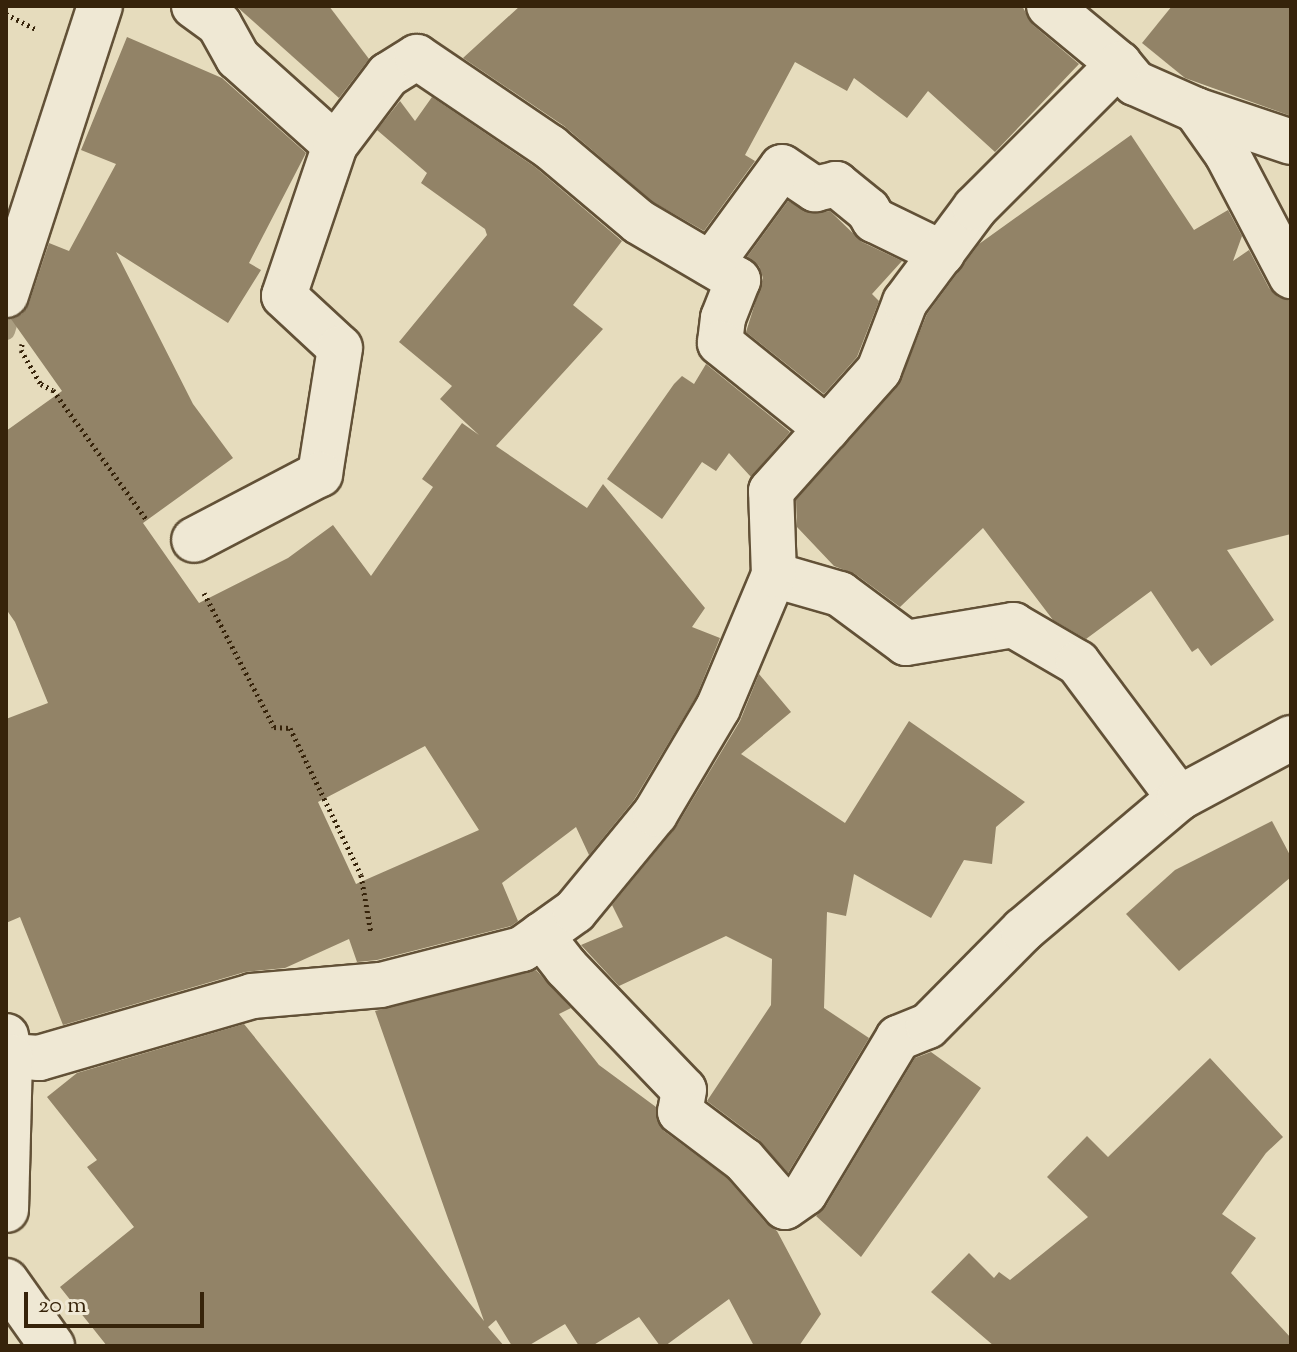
<!DOCTYPE html>
<style>
body{margin:0}
#map{position:relative;width:1297px;height:1352px;overflow:hidden;background:#e6dcbd;font-family:"Sorts Mill Goudy",serif}
div>[style]{position:absolute}
[style*='--x']{left:calc(var(--x)*1px);top:calc(var(--y)*1px);width:calc(var(--w)*1px);rotate:calc(var(--a)*1deg)}
.stream>*{height:18px;margin:-9px;padding:0 9px;transform-origin:9px;border-radius:9px;background:#aa9d80}
.building>*{inset:0;background:#928367}
.path>*{height:5px;margin-top:-2.5px;transform-origin:0;background:repeating-linear-gradient(90deg,#36230a 0 2px,transparent 0 6px)}
.roads{filter:drop-shadow(2px 0 #625137) drop-shadow(-2px 0 #625137) drop-shadow(0 2px #625137) drop-shadow(0 -2px #625137)}
.street>*{height:44px;margin:-22px;padding:0 22px;transform-origin:22px;border-radius:22px;background:#efe8d4}
span{translate:-50% -50%;white-space:nowrap;text-align:center;line-height:1.15;-webkit-text-stroke:8px #efe8d4;paint-order:stroke}
.frame{position:absolute;inset:0;border:8px solid #36230a;pointer-events:none}
.scale{position:absolute;left:24px;top:1292px;width:180px;height:36px;box-sizing:border-box;border:4px solid #36230a;border-top:0;padding-left:10px;font-size:24px;line-height:28px;white-space:nowrap;color:#36230a;-webkit-text-stroke:6px #efe8d4;paint-order:stroke}
</style>
<div id="map">
<div class="stream">
<i style="--x:6;--y:331;--w:38;--a:-73"></i>
</div>
<div class="building">
<i style="clip-path:polygon(236px 6px,329px 6px,369px 59px,339px 98px)"></i>
<i style="clip-path:polygon(520px 6px,1022px 6px,1033px 25px,1079px 64px,995px 152px,928px 91px,907px 118px,854px 78px,847px 91px,795px 62px,745px 155px,755px 161px,704px 231px,653px 202px,564px 126px,463px 58px)"></i>
<i style="clip-path:polygon(1172px 6px,1291px 6px,1291px 116px,1185px 78px,1142px 43px)"></i>
<i style="clip-path:polygon(evenodd,127px 37px,222px 78px,306px 153px,249px 263px,261px 270px,228px 323px,116px 252px,193px 404px,233px 458px,143px 523px,199px 603px,288px 558px,333px 525px,371px 576px,433px 487px,422px 479px,462px 423px,479px 435px,440px 399px,452px 386px,399px 342px,487px 235px,485px 229px,421px 183px,427px 173px,377px 130px,400px 101px,415px 121px,432px 97px,535px 167px,622px 241px,573px 305px,603px 329px,496px 446px,587px 508px,603px 484px,705px 608px,692px 627px,720px 638px,696px 697px,634px 800px,589px 855px,576px 827px,502px 883px,518px 921px,511px 926px,377px 960px,357px 962px,349px 939px,285px 968px,245px 972px,63px 1025px,20px 917px,6px 923px,6px 719px,48px 703px,15px 622px,6px 609px,6px 431px,62px 391px,11px 319px,22px 314px,29px 303px,49px 243px,69px 251px,116px 164px,81px 150px,127px 37px,425px 746px,479px 830px,356px 884px,318px 802px,425px 746px)"></i>
<i style="clip-path:polygon(1131px 135px,1194px 230px,1228px 210px,1242px 236px,1233px 261px,1249px 250px,1269px 288px,1278px 297px,1291px 301px,1291px 534px,1227px 550px,1274px 620px,1211px 666px,1198px 648px,1192px 652px,1151px 591px,1086px 639px,1053px 620px,983px 528px,900px 607px,855px 574px,834px 566px,797px 527px,796px 500px,898px 386px,927px 314px,979px 244px)"></i>
<i style="clip-path:polygon(788px 201px,810px 213px,830px 211px,862px 242px,902px 261px,872px 294px,879px 301px,857px 357px,824px 394px,746px 332px,763px 278px,759px 266px,747px 257px)"></i>
<i style="clip-path:polygon(706px 364px,790px 432px,751px 477px,729px 453px,716px 471px,702px 462px,662px 519px,607px 479px,674px 384px,682px 376px,694px 384px)"></i>
<i style="clip-path:polygon(759px 674px,791px 712px,741px 754px,845px 823px,909px 721px,1025px 802px,996px 827px,992px 864px,964px 860px,931px 918px,854px 874px,846px 916px,827px 912px,824px 1008px,869px 1038px,788px 1173px,759px 1140px,707px 1101px,771px 1005px,772px 959px,726px 936px,619px 986px,581px 945px,623px 927px,612px 905px,676px 827px,740px 721px)"></i>
<i style="clip-path:polygon(1272px 821px,1291px 857px,1291px 877px,1179px 971px,1126px 914px,1175px 870px)"></i>
<i style="clip-path:polygon(536px 970px,571px 1008px,559px 1014px,599px 1065px,656px 1107px,657px 1120px,664px 1131px,727px 1178px,766px 1223px,777px 1231px,821px 1314px,799px 1346px,754px 1346px,729px 1299px,665px 1346px,660px 1346px,639px 1317px,592px 1346px,579px 1346px,565px 1324px,528px 1346px,512px 1346px,496px 1320px,488px 1327px,504px 1346px,107px 1346px,60px 1287px,134px 1227px,87px 1167px,97px 1160px,47px 1097px,77px 1073px,244px 1024px,484px 1321px,375px 1011px)"></i>
<i style="clip-path:polygon(931px 1052px,981px 1088px,861px 1257px,816px 1216px,826px 1206px,915px 1058px)"></i>
<i style="clip-path:polygon(1210px 1058px,1283px 1137px,1266px 1153px,1222px 1214px,1256px 1238px,1231px 1273px,1291px 1338px,1291px 1346px,994px 1346px,931px 1292px,969px 1253px,994px 1278px,999px 1272px,1010px 1280px,1088px 1217px,1047px 1177px,1087px 1136px,1108px 1157px)"></i>
</div>
<div class="path">
<i style="--x:6;--y:14;--w:35;--a:27"></i>
<i style="--x:22;--y:344;--w:6;--a:99"></i>
<i style="--x:21;--y:350;--w:39;--a:60"></i>
<i style="--x:41;--y:384;--w:13;--a:27"></i>
<i style="--x:53;--y:390;--w:159;--a:54.2"></i>
<i style="--x:204;--y:593;--w:151;--a:62.4"></i>
<i style="--x:274;--y:727;--w:16;--a:4"></i>
<i style="--x:290;--y:728;--w:163;--a:64.2"></i>
<i style="--x:361;--y:875;--w:59;--a:80.2"></i>
</div>
<div class="roads">
<div class="street">
<i style="--x:194;--y:6;--w:31;--a:36"></i>
<i style="--x:219;--y:24;--w:39;--a:61"></i>
<i style="--x:238;--y:58;--w:130;--a:41.9"></i>
<i style="--x:335;--y:145;--w:159;--a:108.7"></i>
<i style="--x:284;--y:296;--w:76;--a:42.9"></i>
<i style="--x:340;--y:348;--w:128;--a:99"></i>
<i style="--x:320;--y:474;--w:142;--a:152.4"></i>
<i style="--x:1049;--y:6;--w:91;--a:39.6"></i>
<i style="--x:1119;--y:64;--w:25;--a:50"></i>
<i style="--x:1135;--y:83;--w:67;--a:23.9"></i>
<i style="--x:1196;--y:110;--w:54;--a:54.8"></i>
<i style="--x:1227;--y:154;--w:138;--a:62.3"></i>
<i style="--x:1196;--y:110;--w:100;--a:18.6"></i>
<i style="--x:335;--y:145;--w:88;--a:-52.9"></i>
<i style="--x:388;--y:75;--w:34;--a:-32"></i>
<i style="--x:417;--y:57;--w:161;--a:34.1"></i>
<i style="--x:550;--y:147;--w:116;--a:40.1"></i>
<i style="--x:639;--y:222;--w:115;--a:30.4"></i>
<i style="--x:738;--y:280;--w:41;--a:111.5"></i>
<i style="--x:723;--y:318;--w:25;--a:97"></i>
<i style="--x:720;--y:343;--w:137;--a:38.8"></i>
<i style="--x:711;--y:264;--w:120;--a:-53.8"></i>
<i style="--x:782;--y:167;--w:40;--a:34"></i>
<i style="--x:815;--y:189;--w:22;--a:-13"></i>
<i style="--x:836;--y:184;--w:41;--a:39.1"></i>
<i style="--x:868;--y:210;--w:12;--a:59"></i>
<i style="--x:874;--y:220;--w:76;--a:25.9"></i>
<i style="--x:6;--y:295;--w:304;--a:-72"></i>
<i style="--x:774;--y:575;--w:69;--a:16.1"></i>
<i style="--x:840;--y:594;--w:82;--a:36.6"></i>
<i style="--x:906;--y:643;--w:109;--a:-9.5"></i>
<i style="--x:1013;--y:625;--w:75;--a:30.3"></i>
<i style="--x:1078;--y:663;--w:169;--a:53.2"></i>
<i style="--x:541;--y:935;--w:41;--a:52"></i>
<i style="--x:566;--y:967;--w:170;--a:46.2"></i>
<i style="--x:684;--y:1090;--w:22;--a:100"></i>
<i style="--x:680;--y:1112;--w:80;--a:36.9"></i>
<i style="--x:744;--y:1160;--w:62;--a:48.9"></i>
<i style="--x:785;--y:1207;--w:24;--a:-35"></i>
<i style="--x:805;--y:1193;--w:181;--a:-59"></i>
<i style="--x:898;--y:1038;--w:32;--a:-22"></i>
<i style="--x:928;--y:1026;--w:135;--a:-45.3"></i>
<i style="--x:1023;--y:930;--w:204;--a:-40.2"></i>
<i style="--x:1179;--y:798;--w:127;--a:-28.2"></i>
<i style="--x:6;--y:1036;--w:20;--a:79"></i>
<i style="--x:10;--y:1056;--w:29;--a:4"></i>
<i style="--x:39;--y:1058;--w:222;--a:-16.2"></i>
<i style="--x:252;--y:996;--w:129;--a:-4.9"></i>
<i style="--x:381;--y:985;--w:146;--a:-14.3"></i>
<i style="--x:522;--y:949;--w:65;--a:-35.6"></i>
<i style="--x:575;--y:911;--w:126;--a:-50.5"></i>
<i style="--x:655;--y:814;--w:123;--a:-59.3"></i>
<i style="--x:718;--y:708;--w:144;--a:-67.2"></i>
<i style="--x:774;--y:575;--w:84;--a:-92"></i>
<i style="--x:771;--y:491;--w:162;--a:-48.2"></i>
<i style="--x:879;--y:370;--w:73;--a:-69.1"></i>
<i style="--x:905;--y:302;--w:117;--a:-53.3"></i>
<i style="--x:975;--y:208;--w:204;--a:-45"></i>
<i style="--x:6;--y:1210;--w:154;--a:-88.5"></i>
<i style="--x:6;--y:1281;--w:80;--a:54.7"></i>
</div>
</div>
<div class="frame"></div>
<div class="scale">20 m</div>
</div>
